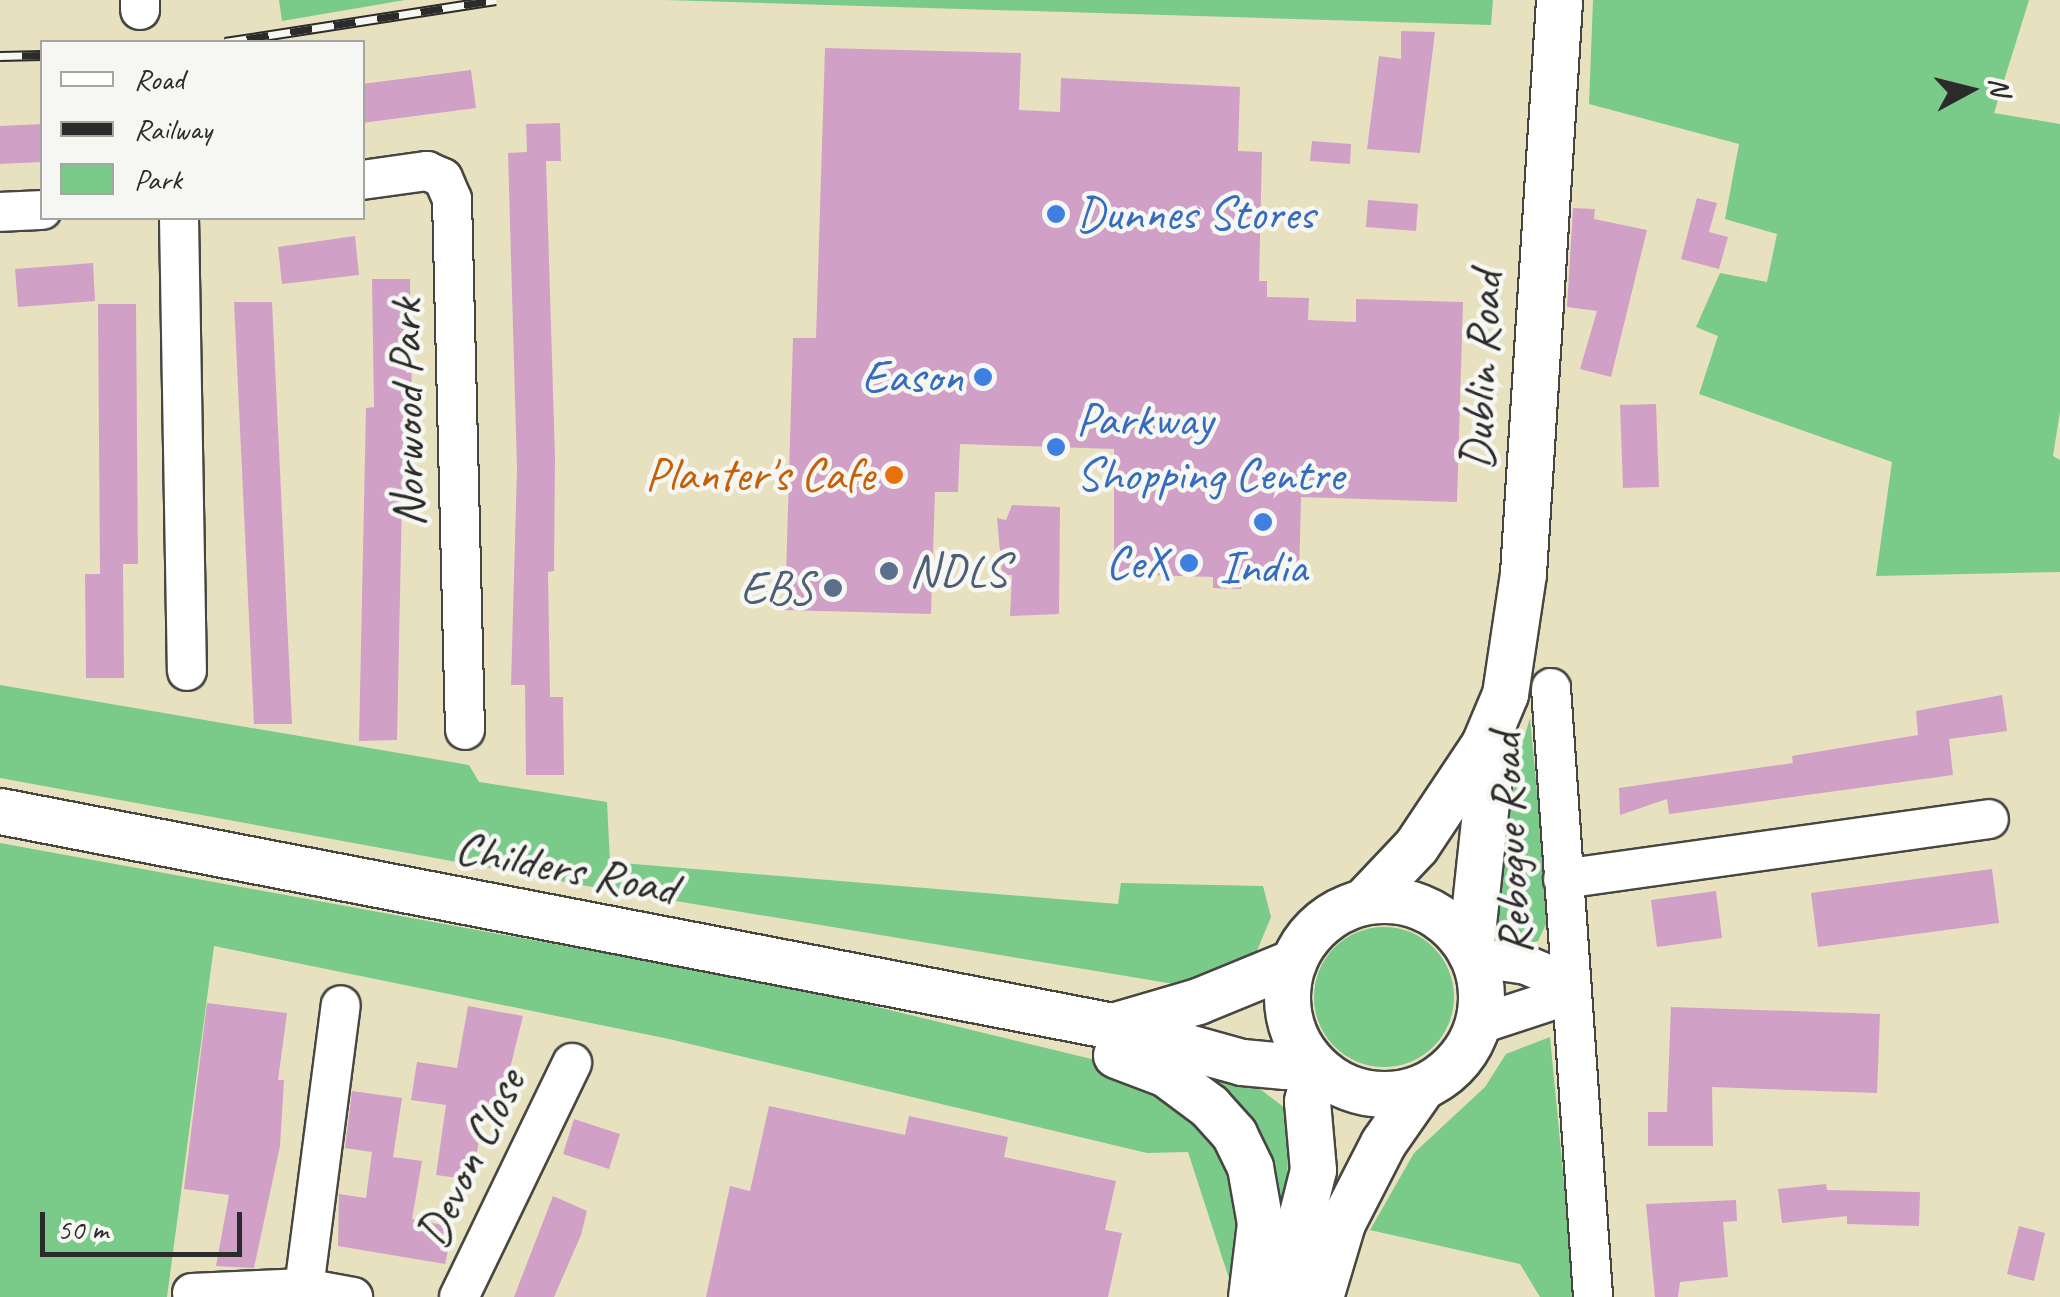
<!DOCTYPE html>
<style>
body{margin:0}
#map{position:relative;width:2060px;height:1297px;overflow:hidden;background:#e8e1c0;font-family:Caveat,sans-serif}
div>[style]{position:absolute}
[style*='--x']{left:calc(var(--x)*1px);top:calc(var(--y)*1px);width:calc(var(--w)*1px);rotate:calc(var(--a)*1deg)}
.green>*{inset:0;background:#7aca8a}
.round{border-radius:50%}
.building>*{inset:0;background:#d1a0c6}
.roads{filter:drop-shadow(2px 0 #474641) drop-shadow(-2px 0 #474641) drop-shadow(0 2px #474641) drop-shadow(0 -2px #474641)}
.minor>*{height:38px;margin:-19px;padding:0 19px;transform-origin:19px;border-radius:19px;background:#fff}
.major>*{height:45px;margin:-22.5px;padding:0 22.5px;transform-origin:22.5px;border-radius:22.5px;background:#fff}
.major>.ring{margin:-22.5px;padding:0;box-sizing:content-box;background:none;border:45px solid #fff;border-radius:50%}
.rail>*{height:11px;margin-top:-5.5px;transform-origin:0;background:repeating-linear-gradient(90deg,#f6f6f2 0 22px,#2b2b2b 0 44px);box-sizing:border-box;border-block:2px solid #2b2b2b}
.dots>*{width:28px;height:28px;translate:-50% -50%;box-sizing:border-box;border:5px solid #f6f6f2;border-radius:50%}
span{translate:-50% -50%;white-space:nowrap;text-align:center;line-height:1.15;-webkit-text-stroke:9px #f6f6f2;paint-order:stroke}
.shop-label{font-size:48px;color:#366cbe}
.left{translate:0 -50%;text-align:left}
.right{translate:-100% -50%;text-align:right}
.street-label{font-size:48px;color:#2b2b2b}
.food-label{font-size:48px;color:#c56008}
.service-label{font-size:48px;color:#4e5e75}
.legend{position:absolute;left:40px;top:40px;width:325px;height:180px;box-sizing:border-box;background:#f6f6f2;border:2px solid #a5a5a2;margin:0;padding:12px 18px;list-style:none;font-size:30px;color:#2b2b2b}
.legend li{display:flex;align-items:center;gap:20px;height:50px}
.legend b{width:50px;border:2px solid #a5a5a2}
.north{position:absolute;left:1920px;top:40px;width:100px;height:100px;-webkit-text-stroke:8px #f6f6f2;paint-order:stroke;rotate:83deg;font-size:28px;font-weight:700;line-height:40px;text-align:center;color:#2b2b2b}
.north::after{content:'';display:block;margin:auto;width:35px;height:45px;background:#2b2b2b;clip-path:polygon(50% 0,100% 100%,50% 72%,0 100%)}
.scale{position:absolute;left:40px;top:1212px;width:202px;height:45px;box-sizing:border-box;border:5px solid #2b2b2b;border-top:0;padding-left:12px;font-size:30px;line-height:35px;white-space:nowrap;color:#2b2b2b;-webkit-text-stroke:8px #f6f6f2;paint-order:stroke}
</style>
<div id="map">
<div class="green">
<i style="clip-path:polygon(279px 0,405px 0,282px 21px)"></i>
<i style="clip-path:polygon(665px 0,1493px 0,1491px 25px)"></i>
<i style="clip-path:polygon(1593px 0,2029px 0,1994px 113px,2060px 124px,2060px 412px,2053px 456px,2060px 460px,2060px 572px,1876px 576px,1892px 462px,1699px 394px,1718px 336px,1696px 327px,1720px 273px,1767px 282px,1777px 234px,1725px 219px,1739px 144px,1589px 104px)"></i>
<i style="clip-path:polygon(0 685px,469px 765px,479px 782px,607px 802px,610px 862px,1118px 904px,1121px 883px,1263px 886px,1271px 917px,1254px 958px,1204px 989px,598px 888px,0 778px)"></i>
<i style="clip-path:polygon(1530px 718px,1549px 918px,1538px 941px,1513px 948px,1498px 933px,1491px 893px,1495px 836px)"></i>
<i style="clip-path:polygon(0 843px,807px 990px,1133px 1069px,1209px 1124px,1249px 1221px,1235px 1297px,1188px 1152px,1147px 1153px,669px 1039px,214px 946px,167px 1297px,0 1297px)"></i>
<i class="round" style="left:1314px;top:927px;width:140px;height:140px"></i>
<i style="clip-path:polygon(1550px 1037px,1575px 1297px,1540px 1297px,1520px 1264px,1370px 1230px,1414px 1153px,1485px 1087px,1506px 1054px)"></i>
<i style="clip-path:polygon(1181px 1060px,1242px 1075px,1290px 1112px,1285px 1224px)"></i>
</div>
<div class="building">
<i style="clip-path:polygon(1401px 31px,1435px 32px,1420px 153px,1367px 149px,1379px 56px,1401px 59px)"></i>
<i style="clip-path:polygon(825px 48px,1021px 53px,1019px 110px,1060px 112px,1061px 78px,1240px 87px,1238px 151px,1262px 152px,1259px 281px,1267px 281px,1267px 297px,1309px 298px,1308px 320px,1356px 322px,1356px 299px,1463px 302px,1457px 502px,1301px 497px,1299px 580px,1242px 578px,1241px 589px,1213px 588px,1213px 577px,1114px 574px,1114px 449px,960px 444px,958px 492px,935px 492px,931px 614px,785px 610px,793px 338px,816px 338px)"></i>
<i style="clip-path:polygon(471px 70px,476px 108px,362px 123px,362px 84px)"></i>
<i style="clip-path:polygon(560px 123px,561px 161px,546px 161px,555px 458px,554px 571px,548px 572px,550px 697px,563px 697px,564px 775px,526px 775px,525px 685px,511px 685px,517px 468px,508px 153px,527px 152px,526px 124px)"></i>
<i style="clip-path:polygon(42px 124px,42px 162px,0 164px,0 126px)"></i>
<i style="clip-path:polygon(1312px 141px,1351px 144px,1350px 164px,1310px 161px)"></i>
<i style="clip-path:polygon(1697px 198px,1717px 203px,1709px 232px,1728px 237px,1719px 269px,1681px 259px)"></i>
<i style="clip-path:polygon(1368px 200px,1418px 204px,1416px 231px,1366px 227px)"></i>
<i style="clip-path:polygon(1573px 208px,1595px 209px,1594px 219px,1647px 230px,1611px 377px,1580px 369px,1597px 311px,1567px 307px)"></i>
<i style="clip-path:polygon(355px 236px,359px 275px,282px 284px,278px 247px)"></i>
<i style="clip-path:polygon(93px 263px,95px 301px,18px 307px,15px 269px)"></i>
<i style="clip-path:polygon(372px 279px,410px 279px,412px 402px,404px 402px,397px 740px,359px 741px,366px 408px,374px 407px)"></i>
<i style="clip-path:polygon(234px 302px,272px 302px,292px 724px,254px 724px)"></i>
<i style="clip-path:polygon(98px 304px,136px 304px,138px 564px,123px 564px,124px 678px,86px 678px,85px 574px,100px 574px)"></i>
<i style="clip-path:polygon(1656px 404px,1659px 487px,1623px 488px,1620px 405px)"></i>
<i style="clip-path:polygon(1012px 505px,1060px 507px,1059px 614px,1010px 616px,1012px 575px,1002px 575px,997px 518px,1006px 520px)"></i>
<i style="clip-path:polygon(2002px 695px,2007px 731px,1949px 739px,1953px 775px,1669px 814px,1667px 799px,1620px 815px,1619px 788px,1793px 763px,1792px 756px,1918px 735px,1916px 711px)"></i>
<i style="clip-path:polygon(1992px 869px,1999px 923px,1818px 947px,1811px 893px)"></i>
<i style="clip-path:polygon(1716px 891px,1722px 938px,1657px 947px,1651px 900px)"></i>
<i style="clip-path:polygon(207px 1003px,287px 1013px,278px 1080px,284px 1080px,280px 1146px,254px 1268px,216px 1266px,229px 1195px,184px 1189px)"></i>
<i style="clip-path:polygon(468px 1006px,523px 1016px,497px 1121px,482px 1118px,473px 1180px,436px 1175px,446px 1105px,411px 1100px,417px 1062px,457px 1068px)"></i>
<i style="clip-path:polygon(1671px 1007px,1880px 1014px,1877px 1093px,1712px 1087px,1713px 1146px,1648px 1146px,1648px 1112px,1667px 1112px)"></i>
<i style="clip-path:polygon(352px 1091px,402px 1098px,393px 1157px,422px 1161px,412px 1219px,453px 1227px,445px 1264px,338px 1246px,339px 1194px,366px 1198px,372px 1152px,345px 1148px)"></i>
<i style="clip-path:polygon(769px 1106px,905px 1135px,909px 1116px,1008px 1137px,1004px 1157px,1116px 1181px,1105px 1230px,1122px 1233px,1108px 1297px,706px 1297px,730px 1186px,750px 1191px)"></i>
<i style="clip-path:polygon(574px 1119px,620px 1134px,609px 1169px,563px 1154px)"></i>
<i style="clip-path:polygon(1826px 1184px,1827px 1190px,1920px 1192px,1919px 1226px,1847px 1224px,1847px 1216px,1782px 1223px,1778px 1189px)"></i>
<i style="clip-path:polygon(553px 1196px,587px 1211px,581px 1235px,554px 1297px,514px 1297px)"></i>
<i style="clip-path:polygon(1736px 1200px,1737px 1221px,1723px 1222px,1728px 1277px,1680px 1282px,1678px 1297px,1655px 1297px,1646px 1204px)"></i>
<i style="clip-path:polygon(2019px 1226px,2045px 1233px,2034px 1281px,2007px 1274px)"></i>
</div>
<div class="roads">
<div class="minor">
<i style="--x:140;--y:0;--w:10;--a:90"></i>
<i style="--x:362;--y:180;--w:66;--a:-7.9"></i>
<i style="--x:427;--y:171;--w:17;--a:24"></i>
<i style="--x:443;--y:178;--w:23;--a:67"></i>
<i style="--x:452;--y:199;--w:531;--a:88.6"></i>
<i style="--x:0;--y:212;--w:42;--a:-2.7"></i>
<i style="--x:179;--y:218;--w:453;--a:89"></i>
<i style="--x:1551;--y:688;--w:610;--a:86.05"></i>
<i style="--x:1563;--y:879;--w:430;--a:-8"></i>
<i style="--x:1473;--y:957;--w:54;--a:8.6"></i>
<i style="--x:1526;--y:965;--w:34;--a:23"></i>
<i style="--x:1557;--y:978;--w:21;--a:55"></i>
<i style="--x:1569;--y:995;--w:97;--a:161.9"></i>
<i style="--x:304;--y:1288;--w:285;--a:-82.6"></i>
<i style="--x:192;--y:1293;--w:112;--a:-2.6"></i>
<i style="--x:304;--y:1288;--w:50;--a:10.4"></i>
<i style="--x:459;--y:1297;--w:260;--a:-64.2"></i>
</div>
<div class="major">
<i style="--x:0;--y:811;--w:1133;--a:10.94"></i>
<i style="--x:1112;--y:1026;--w:135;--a:15.5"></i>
<i style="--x:1242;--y:1062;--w:43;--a:5.3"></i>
<i style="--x:1285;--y:1066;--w:24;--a:-15"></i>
<i class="ring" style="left:1287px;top:900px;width:149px;height:149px"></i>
<i style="--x:1364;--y:901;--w:76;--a:-46.6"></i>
<i style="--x:1416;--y:846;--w:123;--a:-56.3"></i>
<i style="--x:1484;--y:744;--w:54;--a:-67.2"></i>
<i style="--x:1505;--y:694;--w:122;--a:-81.5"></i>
<i style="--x:1523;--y:573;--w:574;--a:-86.4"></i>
<i style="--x:1470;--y:952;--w:170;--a:-83.9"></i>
<i style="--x:1488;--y:783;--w:39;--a:-96"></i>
<i style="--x:1112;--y:1026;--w:90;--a:-16.2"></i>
<i style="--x:1198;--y:1001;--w:103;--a:-22.3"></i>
<i style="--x:1116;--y:1055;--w:53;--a:20.8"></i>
<i style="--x:1166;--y:1074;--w:54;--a:36.7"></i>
<i style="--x:1209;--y:1106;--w:38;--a:48"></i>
<i style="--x:1234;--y:1134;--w:37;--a:64"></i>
<i style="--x:1250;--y:1167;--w:57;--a:79.9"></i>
<i style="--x:1260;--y:1223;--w:75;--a:96.9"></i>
<i style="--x:1281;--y:1297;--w:131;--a:-75.9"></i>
<i style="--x:1313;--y:1170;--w:69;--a:-95"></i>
<i style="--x:1307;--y:1101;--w:34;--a:-76"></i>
<i style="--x:1320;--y:1297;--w:77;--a:-73.4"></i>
<i style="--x:1342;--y:1223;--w:90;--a:-62.9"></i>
<i style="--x:1383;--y:1143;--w:68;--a:-55.1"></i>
</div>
</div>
<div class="rail">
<i style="--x:225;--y:42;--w:274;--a:-8.8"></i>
<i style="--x:0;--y:56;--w:42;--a:-1.4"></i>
</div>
<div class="dots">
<i style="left:1056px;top:214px;background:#3f7fe0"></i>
<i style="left:983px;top:377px;background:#3f7fe0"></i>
<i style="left:1056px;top:447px;background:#3f7fe0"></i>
<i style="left:894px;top:475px;background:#e8710a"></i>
<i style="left:1263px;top:522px;background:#3f7fe0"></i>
<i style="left:1189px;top:563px;background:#3f7fe0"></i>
<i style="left:889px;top:571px;background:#5c6f8a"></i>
<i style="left:833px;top:588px;background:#5c6f8a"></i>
</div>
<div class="shop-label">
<span class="left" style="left:1076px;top:214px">Dunnes Stores</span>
<span class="right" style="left:963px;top:377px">Eason</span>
<span class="left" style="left:1076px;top:447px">Parkway<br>Shopping Centre</span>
<span class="right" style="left:1169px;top:563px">CeX</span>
<span style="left:1263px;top:567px">India</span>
</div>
<div class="street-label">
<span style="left:1481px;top:371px;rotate:-87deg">Dublin Road</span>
<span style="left:407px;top:413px;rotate:-91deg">Norwood Park</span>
<span style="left:1510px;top:844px;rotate:-93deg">Rebogue Road</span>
<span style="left:566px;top:868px;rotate:11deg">Childers Road</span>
<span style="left:470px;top:1158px;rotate:-64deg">Devon Close</span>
</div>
<div class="food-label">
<span class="right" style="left:874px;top:475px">Planter's Cafe</span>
</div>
<div class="service-label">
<span class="left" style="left:909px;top:571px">NDLS</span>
<span class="right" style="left:813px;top:588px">EBS</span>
</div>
<ul class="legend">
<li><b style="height:12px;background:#fff"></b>Road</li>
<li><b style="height:12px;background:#2b2b2b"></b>Railway</li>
<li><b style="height:28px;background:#7aca8a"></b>Park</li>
</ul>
<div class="north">N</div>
<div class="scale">50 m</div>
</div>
